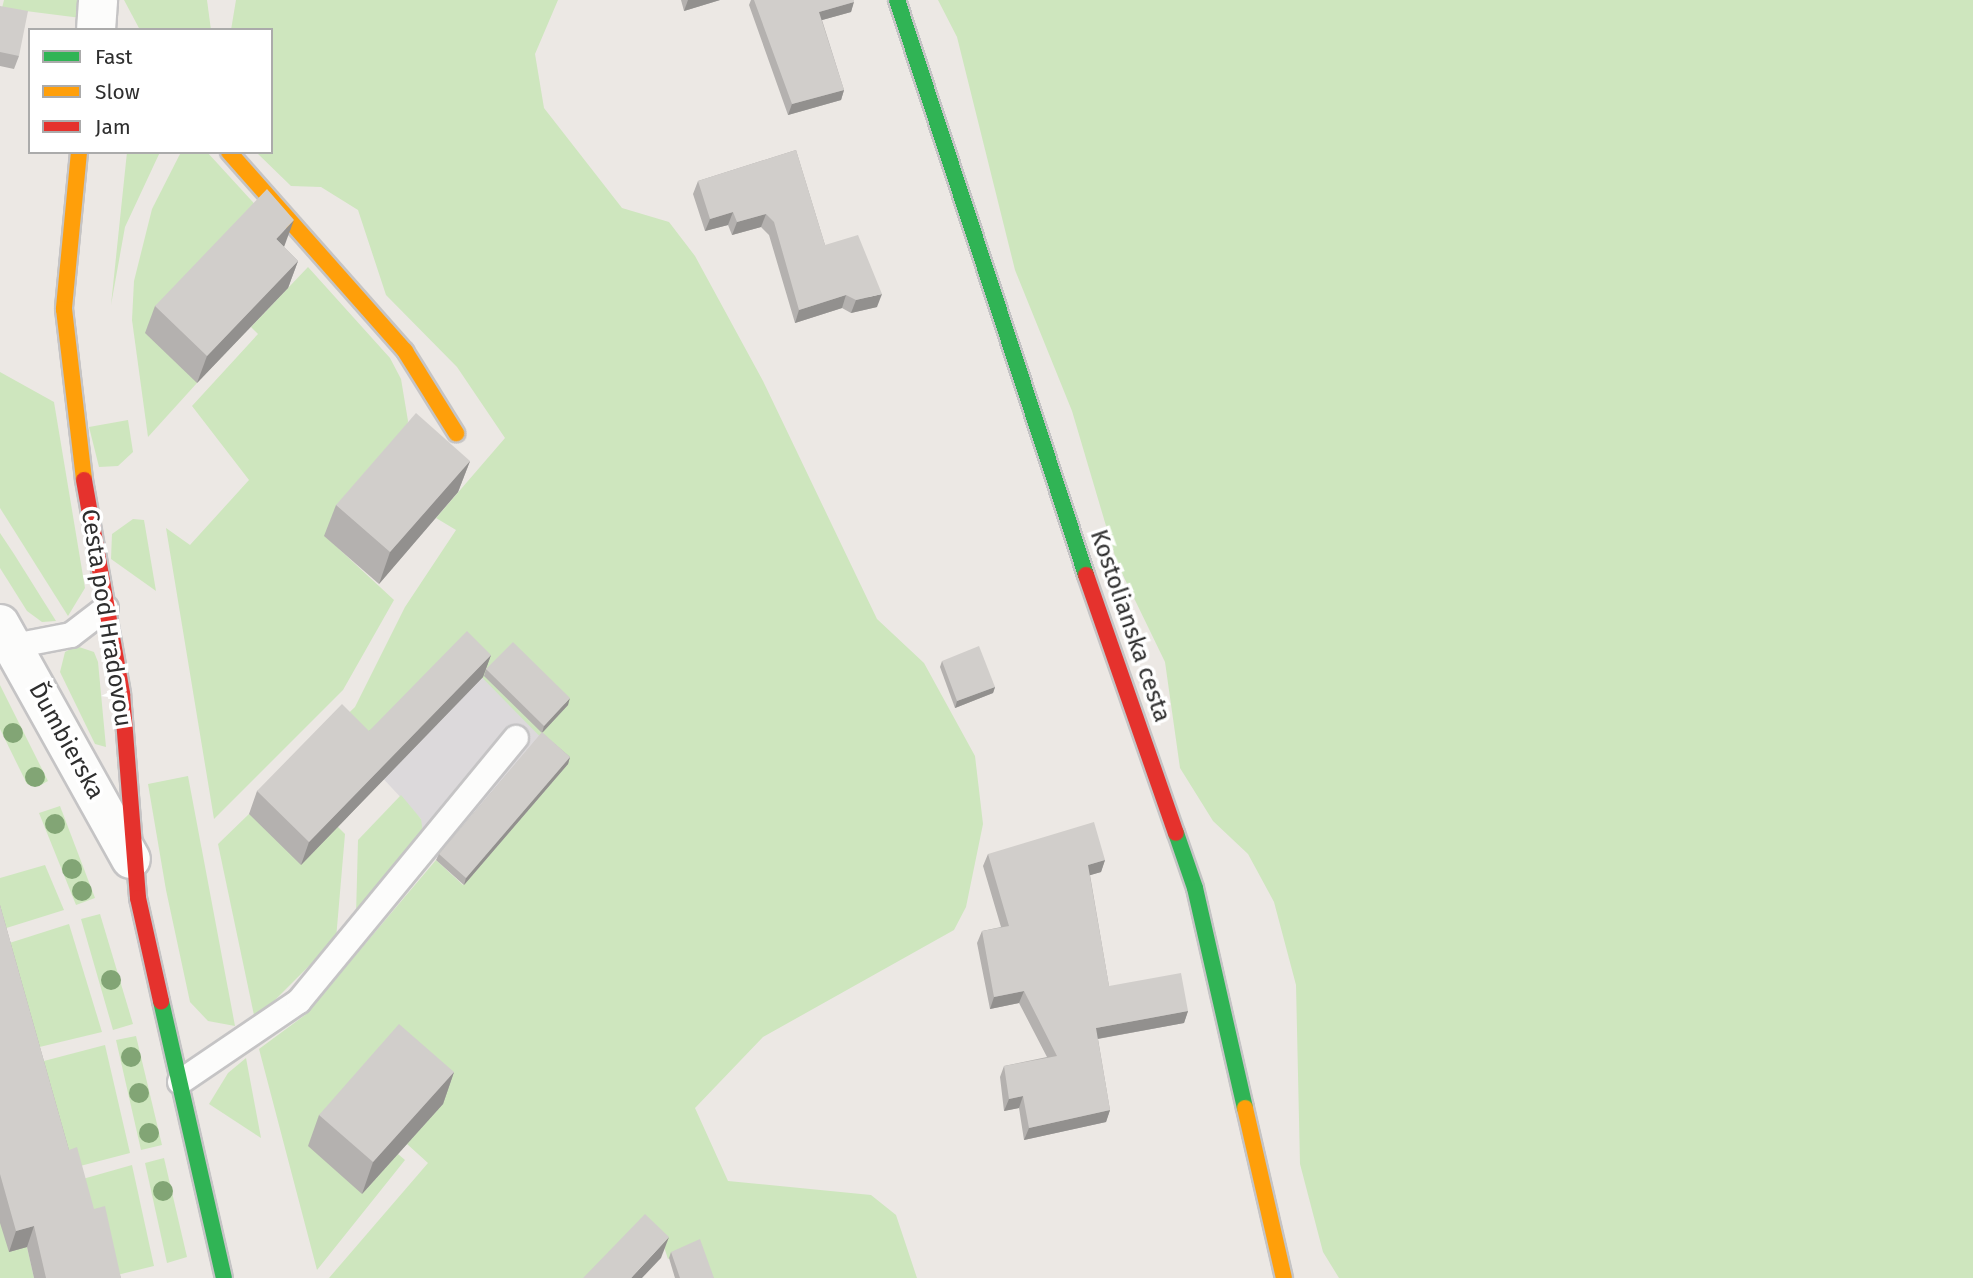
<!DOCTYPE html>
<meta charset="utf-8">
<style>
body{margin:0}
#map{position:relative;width:1973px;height:1278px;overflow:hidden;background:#ece8e4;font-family:"Fira Sans",sans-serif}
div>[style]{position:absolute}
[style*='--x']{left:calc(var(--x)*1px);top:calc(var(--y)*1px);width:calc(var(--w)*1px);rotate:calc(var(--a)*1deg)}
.industrial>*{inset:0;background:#dcd9db}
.green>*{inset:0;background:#cee6be}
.roads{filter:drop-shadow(2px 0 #c5c4c5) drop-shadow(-2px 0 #c5c4c5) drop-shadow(0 2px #c5c4c5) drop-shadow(0 -2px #c5c4c5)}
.lane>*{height:24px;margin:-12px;padding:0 12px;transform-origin:12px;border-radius:12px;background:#fcfcfb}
.street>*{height:38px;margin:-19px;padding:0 19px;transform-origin:19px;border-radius:19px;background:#fcfcfb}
.fast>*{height:16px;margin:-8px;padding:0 8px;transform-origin:8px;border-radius:8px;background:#30b455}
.slow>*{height:16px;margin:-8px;padding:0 8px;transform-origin:8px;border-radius:8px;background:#ff9f0a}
.jam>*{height:16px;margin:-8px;padding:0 8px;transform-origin:8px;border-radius:8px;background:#e5322d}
.trees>*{width:20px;height:20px;margin:-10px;border-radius:50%;background:#82a575}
.wall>*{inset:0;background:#b4b1af}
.shaded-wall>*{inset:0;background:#92908e}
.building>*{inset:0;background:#d1cecb}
span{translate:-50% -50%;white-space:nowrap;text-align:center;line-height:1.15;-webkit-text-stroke:7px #fff;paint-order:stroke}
.street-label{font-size:24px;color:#2e2e2e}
.legend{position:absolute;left:28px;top:28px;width:245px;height:126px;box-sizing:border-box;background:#fff;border:2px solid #ababab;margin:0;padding:9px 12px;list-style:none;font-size:21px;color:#2e2e2e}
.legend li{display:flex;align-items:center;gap:14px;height:35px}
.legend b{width:35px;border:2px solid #ababab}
</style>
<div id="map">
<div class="industrial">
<i style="clip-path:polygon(511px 649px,567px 764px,464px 885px,418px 839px,421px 819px,361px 755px)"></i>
</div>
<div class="green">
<i style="clip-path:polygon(4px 0,83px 0,81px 18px,2px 8px)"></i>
<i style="clip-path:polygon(124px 0,207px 0,211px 30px,140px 30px)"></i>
<i style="clip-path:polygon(236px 0,558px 0,535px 54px,544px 108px,622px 208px,669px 222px,695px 256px,763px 381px,877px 619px,924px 663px,975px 756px,983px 824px,966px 907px,954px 930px,763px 1037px,695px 1108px,728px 1181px,871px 1195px,896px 1215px,917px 1278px,710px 1278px,698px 1245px,668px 1259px,663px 1244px,594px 1278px,329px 1278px,428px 1163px,407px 1144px,362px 1193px,398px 1154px,405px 1160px,317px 1270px,259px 1049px,305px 1015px,436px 860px,463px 885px,567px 764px,459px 654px,361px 755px,334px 727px,355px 707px,405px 607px,456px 530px,436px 518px,505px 438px,457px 367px,386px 295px,358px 210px,321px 187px,291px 186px,256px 152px,271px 152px,271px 30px,231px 30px)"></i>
<i style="clip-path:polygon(938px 0,1973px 0,1973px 1278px,1339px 1278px,1323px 1252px,1300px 1164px,1296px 985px,1274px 902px,1248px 854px,1213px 821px,1180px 768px,1165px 662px,1117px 563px,1072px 411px,1015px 270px,957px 37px)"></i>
<i style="clip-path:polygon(127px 152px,160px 152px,125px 227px,111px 305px)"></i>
<i style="clip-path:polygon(181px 152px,207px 152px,261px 211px,197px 383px,148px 437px,132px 320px,134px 281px,152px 209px)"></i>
<i style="clip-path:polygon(308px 267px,390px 358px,401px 379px,408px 421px,404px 444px,325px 536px,394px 600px,343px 690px,214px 819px,166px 528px,190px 545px,249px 480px,192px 406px,258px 334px,251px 327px)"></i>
<i style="clip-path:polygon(0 372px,54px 402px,85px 588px,68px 616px,0 508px)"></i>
<i style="clip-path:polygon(128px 420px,133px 452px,118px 466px,99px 467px,89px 427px)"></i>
<i style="clip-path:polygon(133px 519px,144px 520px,156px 591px,111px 559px,112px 534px)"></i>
<i style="clip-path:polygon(0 533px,14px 554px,56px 621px,42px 622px,27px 611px,0 568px)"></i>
<i style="clip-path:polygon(76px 646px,94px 652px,98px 662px,106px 747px,95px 744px,60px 672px,65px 652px)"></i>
<i style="clip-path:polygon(0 685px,48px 781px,39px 786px,27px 784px,0 729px)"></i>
<i style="clip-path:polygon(188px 776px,235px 1026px,208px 1021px,190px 1002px,166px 890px,148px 784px)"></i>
<i style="clip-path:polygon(401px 795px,421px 819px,423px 833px,356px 915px,358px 840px)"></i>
<i style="clip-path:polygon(60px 806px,95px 898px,76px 905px,39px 813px)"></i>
<i style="clip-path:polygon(249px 814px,338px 827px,345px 834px,336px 939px,255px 1020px,218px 844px)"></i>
<i style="clip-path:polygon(45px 865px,64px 910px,0 930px,0 878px)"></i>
<i style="clip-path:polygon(100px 914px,133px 1024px,113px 1030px,81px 919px)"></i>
<i style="clip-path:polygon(69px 924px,102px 1032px,27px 1050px,0 946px)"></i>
<i style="clip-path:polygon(136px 1036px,162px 1145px,141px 1150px,116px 1040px)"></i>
<i style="clip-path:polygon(105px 1045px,130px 1153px,61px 1171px,40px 1062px)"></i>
<i style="clip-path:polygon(246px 1058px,261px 1138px,209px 1104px,228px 1073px)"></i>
<i style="clip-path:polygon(164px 1158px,187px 1257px,167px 1263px,145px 1163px)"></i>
<i style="clip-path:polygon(132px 1165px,154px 1266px,117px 1275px,65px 1184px)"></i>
<i style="clip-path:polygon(0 1222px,27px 1247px,34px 1278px,0 1278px)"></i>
</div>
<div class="roads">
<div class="lane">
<i style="--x:14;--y:646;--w:58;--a:-10.9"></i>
<i style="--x:71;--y:635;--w:44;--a:-37.6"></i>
<i style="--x:180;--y:1082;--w:144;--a:-34.2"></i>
<i style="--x:299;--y:1001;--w:341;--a:-50.5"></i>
</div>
<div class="street">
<i style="--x:96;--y:30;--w:30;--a:-86"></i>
<i style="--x:0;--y:624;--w:269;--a:60.9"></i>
</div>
<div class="fast">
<i style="--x:897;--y:0;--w:605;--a:71.8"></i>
<i style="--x:1176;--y:833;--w:58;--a:70.9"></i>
<i style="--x:1195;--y:888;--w:226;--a:77.2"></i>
<i style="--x:161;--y:1001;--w:284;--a:77.2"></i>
</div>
<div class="slow">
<i style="--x:79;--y:152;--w:158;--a:95.5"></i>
<i style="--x:64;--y:309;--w:172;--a:83.3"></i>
<i style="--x:229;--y:152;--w:266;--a:48.5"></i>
<i style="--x:405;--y:351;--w:97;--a:58.1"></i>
<i style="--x:1245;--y:1108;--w:174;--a:77.1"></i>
</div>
<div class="jam">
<i style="--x:84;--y:480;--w:217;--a:79.9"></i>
<i style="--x:122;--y:694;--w:205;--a:85.5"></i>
<i style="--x:138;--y:898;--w:106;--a:77.4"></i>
<i style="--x:1086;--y:575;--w:273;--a:70.8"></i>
</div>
</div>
<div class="trees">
<i style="left:13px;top:733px"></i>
<i style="left:35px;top:777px"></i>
<i style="left:55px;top:824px"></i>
<i style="left:72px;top:869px"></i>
<i style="left:82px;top:891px"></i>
<i style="left:111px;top:980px"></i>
<i style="left:131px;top:1057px"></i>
<i style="left:139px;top:1093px"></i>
<i style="left:149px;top:1133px"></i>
<i style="left:163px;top:1191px"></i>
</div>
<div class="wall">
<i style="clip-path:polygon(681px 0,720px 0,684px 11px)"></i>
<i style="clip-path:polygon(751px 0,854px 0,851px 12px,822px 20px,844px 90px,841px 100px,788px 115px,749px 5px)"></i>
<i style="clip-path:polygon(0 6px,19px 56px,14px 69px,0 66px)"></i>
<i style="clip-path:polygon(796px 150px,825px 245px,877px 307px,851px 313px,842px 308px,795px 323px,769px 235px,761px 227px,732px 235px,728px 225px,705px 231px,693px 194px,698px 181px)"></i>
<i style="clip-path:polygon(284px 247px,298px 261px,288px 288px,197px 383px,145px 333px,155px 306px)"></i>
<i style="clip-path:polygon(470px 461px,458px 492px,379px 584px,324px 536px,336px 505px)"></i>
<i style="clip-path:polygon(491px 655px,483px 677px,301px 865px,249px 814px,257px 791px,369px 731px)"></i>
<i style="clip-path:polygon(942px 661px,995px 687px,993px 693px,955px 708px,940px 667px)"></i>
<i style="clip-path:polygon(486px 669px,568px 705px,542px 733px,570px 757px,568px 764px,464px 885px,436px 860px,439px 854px,542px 733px,484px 676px)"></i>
<i style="clip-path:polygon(988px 854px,1105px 860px,1101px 872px,1090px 875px,1109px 986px,1188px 1011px,1184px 1023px,1098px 1039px,1110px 1110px,1106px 1122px,1024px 1140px,1019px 1108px,1004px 1111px,1000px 1077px,1004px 1066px,1047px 1057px,1019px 1003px,990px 1009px,977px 943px,982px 931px,1001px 927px,983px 866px)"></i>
<i style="clip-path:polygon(0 905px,69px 1150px,121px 1278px,34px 1278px,27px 1247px,9px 1252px,0 1223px)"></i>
<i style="clip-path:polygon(454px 1072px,443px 1104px,362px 1194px,308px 1146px,319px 1115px)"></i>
<i style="clip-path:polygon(671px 1252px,714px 1278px,675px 1278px,669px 1258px)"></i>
</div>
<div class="shaded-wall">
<i style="clip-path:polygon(688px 0,720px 0,684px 11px)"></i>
<i style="clip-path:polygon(854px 2px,851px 12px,815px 22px,819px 12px)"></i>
<i style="clip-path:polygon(844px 90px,841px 100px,788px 115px,792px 104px)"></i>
<i style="clip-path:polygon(733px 212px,728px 225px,705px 231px,710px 219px)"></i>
<i style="clip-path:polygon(766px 214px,761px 227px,732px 235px,737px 222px)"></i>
<i style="clip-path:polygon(294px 220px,284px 247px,276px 239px)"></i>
<i style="clip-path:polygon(298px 261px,288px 288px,197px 383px,207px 356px)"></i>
<i style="clip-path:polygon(882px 294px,877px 307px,851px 313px,856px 300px)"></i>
<i style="clip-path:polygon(846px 295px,842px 308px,795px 323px,799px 310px)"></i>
<i style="clip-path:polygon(470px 461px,458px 492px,379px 584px,390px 552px)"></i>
<i style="clip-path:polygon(491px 655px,483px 677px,301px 865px,309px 842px)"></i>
<i style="clip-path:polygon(995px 687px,993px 693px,955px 708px,957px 701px)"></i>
<i style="clip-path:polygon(570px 698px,568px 705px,542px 733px,544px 726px)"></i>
<i style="clip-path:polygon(570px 757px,568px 764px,464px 885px,466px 878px)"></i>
<i style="clip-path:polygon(1105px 860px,1101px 872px,1084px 877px,1088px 865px)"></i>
<i style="clip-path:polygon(1024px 991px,1019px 1003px,990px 1009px,994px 997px)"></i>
<i style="clip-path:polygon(1188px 1011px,1184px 1023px,1091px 1040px,1096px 1028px)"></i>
<i style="clip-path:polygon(454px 1072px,443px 1104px,362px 1194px,373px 1162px)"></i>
<i style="clip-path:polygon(1023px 1096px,1019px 1108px,1004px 1111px,1009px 1099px)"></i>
<i style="clip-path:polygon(1110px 1110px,1106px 1122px,1024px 1140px,1029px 1128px)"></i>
<i style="clip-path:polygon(34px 1226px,27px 1247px,9px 1252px,16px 1231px)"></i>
<i style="clip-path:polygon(669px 1237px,661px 1258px,642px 1278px,631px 1278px)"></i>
</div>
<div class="building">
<i style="clip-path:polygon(754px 0,854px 0,854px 2px,819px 12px,844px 90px,792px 104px)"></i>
<i style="clip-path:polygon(0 6px,28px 11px,19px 56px,0 52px)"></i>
<i style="clip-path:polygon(796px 150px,825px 245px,858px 235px,882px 294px,856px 300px,846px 295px,799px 310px,774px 222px,766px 214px,737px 222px,733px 212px,710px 219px,698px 181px)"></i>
<i style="clip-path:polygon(267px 189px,294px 220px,276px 239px,298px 261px,207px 356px,155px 306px)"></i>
<i style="clip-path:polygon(416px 413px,470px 461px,390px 552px,336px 505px)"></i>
<i style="clip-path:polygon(467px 631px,491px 655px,309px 842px,257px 791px,342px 704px,369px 731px)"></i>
<i style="clip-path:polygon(513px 642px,570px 698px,544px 726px,486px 669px)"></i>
<i style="clip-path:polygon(979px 646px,995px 687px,957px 701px,942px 661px)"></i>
<i style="clip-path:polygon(542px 732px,570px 757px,466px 878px,439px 854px)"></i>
<i style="clip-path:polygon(1094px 822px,1105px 860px,1088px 865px,1109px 986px,1181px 973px,1188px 1011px,1096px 1028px,1110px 1110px,1029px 1128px,1023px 1096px,1009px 1099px,1004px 1066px,1057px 1056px,1024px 991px,994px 997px,982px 931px,1009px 926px,988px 854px)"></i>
<i style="clip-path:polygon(0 905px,69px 1150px,77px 1147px,94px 1209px,105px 1206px,121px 1278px,46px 1278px,34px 1226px,16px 1231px,0 1174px)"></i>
<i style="clip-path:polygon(399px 1024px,454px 1072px,373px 1162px,319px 1115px)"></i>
<i style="clip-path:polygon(645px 1214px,669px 1237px,631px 1278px,583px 1278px)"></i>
<i style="clip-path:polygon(700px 1239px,714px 1278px,680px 1278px,671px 1252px)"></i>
</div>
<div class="street-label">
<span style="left:106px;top:618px;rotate:81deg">Cesta pod Hradovou</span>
<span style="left:1130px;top:626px;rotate:71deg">Kostolianska cesta</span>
<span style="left:66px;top:741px;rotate:61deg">Ďumbierska</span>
</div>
<ul class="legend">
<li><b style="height:9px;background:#30b455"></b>Fast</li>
<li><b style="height:9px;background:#ff9f0a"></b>Slow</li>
<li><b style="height:9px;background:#e5322d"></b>Jam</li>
</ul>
</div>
